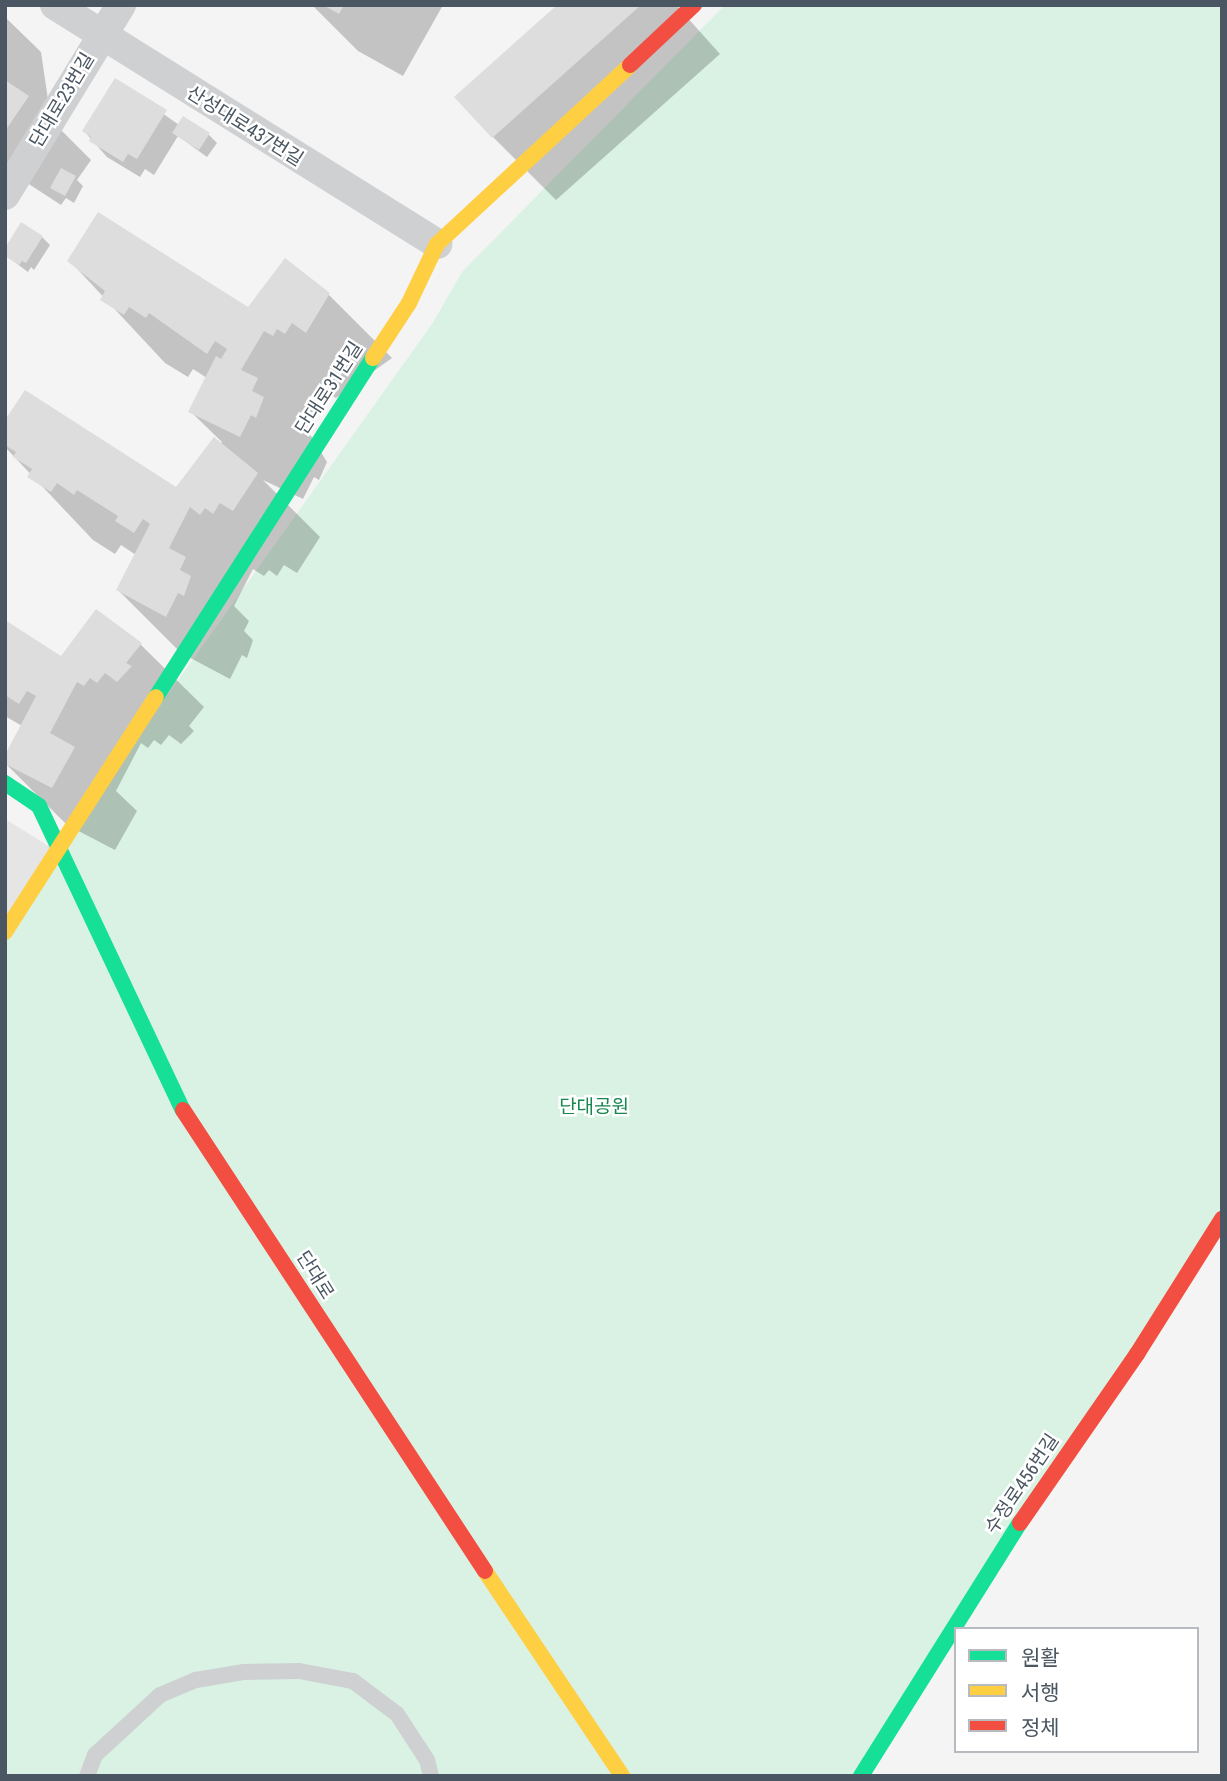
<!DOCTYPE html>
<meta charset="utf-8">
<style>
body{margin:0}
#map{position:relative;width:1227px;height:1781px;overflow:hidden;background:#f4f4f4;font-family:"Roboto Condensed","Noto Sans KR",sans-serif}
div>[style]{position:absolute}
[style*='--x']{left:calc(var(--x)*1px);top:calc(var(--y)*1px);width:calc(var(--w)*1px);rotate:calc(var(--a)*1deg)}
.education>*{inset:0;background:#e6e5e6}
.green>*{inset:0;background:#d9f2e3}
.shadow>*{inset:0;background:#0003}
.building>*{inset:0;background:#ddddde}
.lane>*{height:16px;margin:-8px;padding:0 8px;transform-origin:8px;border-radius:8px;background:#ced0d2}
.street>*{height:30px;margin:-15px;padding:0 15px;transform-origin:15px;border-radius:15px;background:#ced0d2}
.fast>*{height:16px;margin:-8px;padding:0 8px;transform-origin:8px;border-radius:8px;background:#16e098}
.slow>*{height:16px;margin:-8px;padding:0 8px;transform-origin:8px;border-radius:8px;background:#ffcf43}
.jam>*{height:16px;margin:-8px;padding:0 8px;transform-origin:8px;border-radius:8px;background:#f24e42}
span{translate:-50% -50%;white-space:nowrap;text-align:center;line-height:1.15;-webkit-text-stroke:5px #fff;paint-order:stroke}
.street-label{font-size:19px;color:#4a5661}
.park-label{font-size:19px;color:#17864f}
.frame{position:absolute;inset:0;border:7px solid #4a5661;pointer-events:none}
.legend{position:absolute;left:954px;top:1627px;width:245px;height:126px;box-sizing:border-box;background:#fff;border:2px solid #b7bbc0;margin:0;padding:9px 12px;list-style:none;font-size:21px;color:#4a5661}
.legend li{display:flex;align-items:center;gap:14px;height:35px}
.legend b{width:35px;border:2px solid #b7bbc0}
</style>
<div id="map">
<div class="education">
<i style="clip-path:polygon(5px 819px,52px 848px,5px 921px)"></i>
</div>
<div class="green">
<i style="clip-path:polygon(725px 5px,1222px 5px,1222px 1221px,861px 1776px,5px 1776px,5px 933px,60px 846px,432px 324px,462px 272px)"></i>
</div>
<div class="shadow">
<i style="clip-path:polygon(312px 5px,443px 5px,403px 76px,358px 51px)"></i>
<i style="clip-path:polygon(559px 5px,676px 5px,720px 54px,556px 200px,493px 137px)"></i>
<i style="clip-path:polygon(5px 17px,41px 52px,51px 120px,91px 160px,77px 180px,83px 186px,74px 203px,66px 198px,61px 205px,15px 175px,5px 189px)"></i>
<i style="clip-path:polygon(116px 80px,179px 125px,209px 135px,217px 143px,207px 157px,178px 136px,154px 175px,145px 169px,140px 177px,107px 157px,84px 131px)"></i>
<i style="clip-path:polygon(42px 237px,50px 245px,34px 270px,31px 267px,28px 272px,5px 255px)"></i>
<i style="clip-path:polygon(69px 260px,248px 309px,329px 295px,392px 358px,336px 398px,327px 393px,306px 428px,327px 462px,319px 480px,314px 477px,303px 499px,263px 480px,320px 537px,297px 573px,284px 565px,277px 576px,269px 570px,264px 576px,253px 569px,234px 606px,249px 621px,244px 631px,253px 640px,247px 658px,242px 655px,230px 679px,181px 653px,118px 590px,136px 555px,121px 545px,115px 554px,93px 540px,5px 447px,5px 423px,177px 489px,222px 442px,191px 412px,207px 378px,193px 369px,188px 377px,165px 363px)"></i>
<i style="clip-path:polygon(5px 622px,61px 658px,140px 644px,204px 707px,189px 726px,194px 731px,181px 744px,169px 735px,161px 745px,154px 740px,148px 748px,141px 743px,116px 791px,137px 811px,115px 850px,67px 825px,5px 763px,22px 726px,5px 716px)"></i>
</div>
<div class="building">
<i style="clip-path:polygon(323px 5px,344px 5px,339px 14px)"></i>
<i style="clip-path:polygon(557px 5px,641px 5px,492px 138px,454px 97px)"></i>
<i style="clip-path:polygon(115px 78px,167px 110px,137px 159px,128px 154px,123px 162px,89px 141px,91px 137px,82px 131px)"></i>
<i style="clip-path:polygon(5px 80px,29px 96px,5px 131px)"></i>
<i style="clip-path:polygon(183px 116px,210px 133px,199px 150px,172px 133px)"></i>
<i style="clip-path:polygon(61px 168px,76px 176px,65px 196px,50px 188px)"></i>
<i style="clip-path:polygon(98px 212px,248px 307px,285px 258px,330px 293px,306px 333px,292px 323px,285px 334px,277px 329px,273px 336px,264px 331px,241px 370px,258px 378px,252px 391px,264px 397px,256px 418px,251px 415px,240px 437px,188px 412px,216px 356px,221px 359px,227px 349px,215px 341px,207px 354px,149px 313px,146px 318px,129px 307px,124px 315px,100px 300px,105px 291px,67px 261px)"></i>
<i style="clip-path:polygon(21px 222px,43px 236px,26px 263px,22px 261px,19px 265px,5px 256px,5px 248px)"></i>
<i style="clip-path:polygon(25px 390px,176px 487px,214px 437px,258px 473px,233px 511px,220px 503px,213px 514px,205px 508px,200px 515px,190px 507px,169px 548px,186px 557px,180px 570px,191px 576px,184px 596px,178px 593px,166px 617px,116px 590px,150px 524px,143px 519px,134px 533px,115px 521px,118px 516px,77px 490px,74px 495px,57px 483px,51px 492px,27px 477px,32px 469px,13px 457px,16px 452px,5px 445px,5px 420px)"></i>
<i style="clip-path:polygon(96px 609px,142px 643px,126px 663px,132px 666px,117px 682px,105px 673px,97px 683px,90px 678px,84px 686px,77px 682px,50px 733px,75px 747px,52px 788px,5px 764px,5px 755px,36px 696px,27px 691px,19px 704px,5px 695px,5px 620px,61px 656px)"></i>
</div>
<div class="lane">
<i style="--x:87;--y:1776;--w:22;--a:-69"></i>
<i style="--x:95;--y:1755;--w:88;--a:-42.7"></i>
<i style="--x:160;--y:1695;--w:39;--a:-23"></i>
<i style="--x:196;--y:1680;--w:49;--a:-9.5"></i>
<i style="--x:244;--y:1672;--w:55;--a:-1"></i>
<i style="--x:299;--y:1671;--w:55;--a:10.5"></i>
<i style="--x:353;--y:1681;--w:55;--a:36.9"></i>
<i style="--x:397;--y:1714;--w:55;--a:56.9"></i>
<i style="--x:427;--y:1760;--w:16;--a:76"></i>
</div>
<div class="street">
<i style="--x:55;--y:5;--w:451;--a:32"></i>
<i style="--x:5;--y:195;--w:223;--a:-58.6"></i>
</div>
<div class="fast">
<i style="--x:156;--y:697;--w:403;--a:-57.4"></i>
<i style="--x:5;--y:783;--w:41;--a:34.1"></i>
<i style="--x:39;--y:806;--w:336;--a:64.7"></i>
<i style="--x:861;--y:1776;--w:299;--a:-57.9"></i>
</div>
<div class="slow">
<i style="--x:373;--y:358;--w:66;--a:-56.8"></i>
<i style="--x:409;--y:303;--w:65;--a:-64.6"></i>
<i style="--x:437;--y:244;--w:263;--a:-42.8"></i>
<i style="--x:5;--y:932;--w:279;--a:-57.3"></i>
<i style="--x:485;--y:1571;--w:247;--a:56.2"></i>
</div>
<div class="jam">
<i style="--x:630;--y:65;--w:88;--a:-43.2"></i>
<i style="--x:183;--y:1110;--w:551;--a:56.77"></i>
<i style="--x:1020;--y:1523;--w:206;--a:-55.3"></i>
<i style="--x:1137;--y:1354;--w:160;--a:-57.8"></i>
</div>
<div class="street-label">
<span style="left:62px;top:100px;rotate:-59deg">단대로23번길</span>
<span style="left:245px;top:126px;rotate:32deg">산성대로437번길</span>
<span style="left:329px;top:388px;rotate:-57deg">단대로31번길</span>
<span style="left:315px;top:1275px;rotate:58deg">단대로</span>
<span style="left:1022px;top:1484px;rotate:-56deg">수정로456번길</span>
</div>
<div class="park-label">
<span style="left:594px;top:1107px">단대공원</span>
</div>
<div class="frame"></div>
<ul class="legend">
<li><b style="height:9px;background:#16e098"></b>원활</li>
<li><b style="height:9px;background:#ffcf43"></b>서행</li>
<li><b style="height:9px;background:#f24e42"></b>정체</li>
</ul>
</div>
